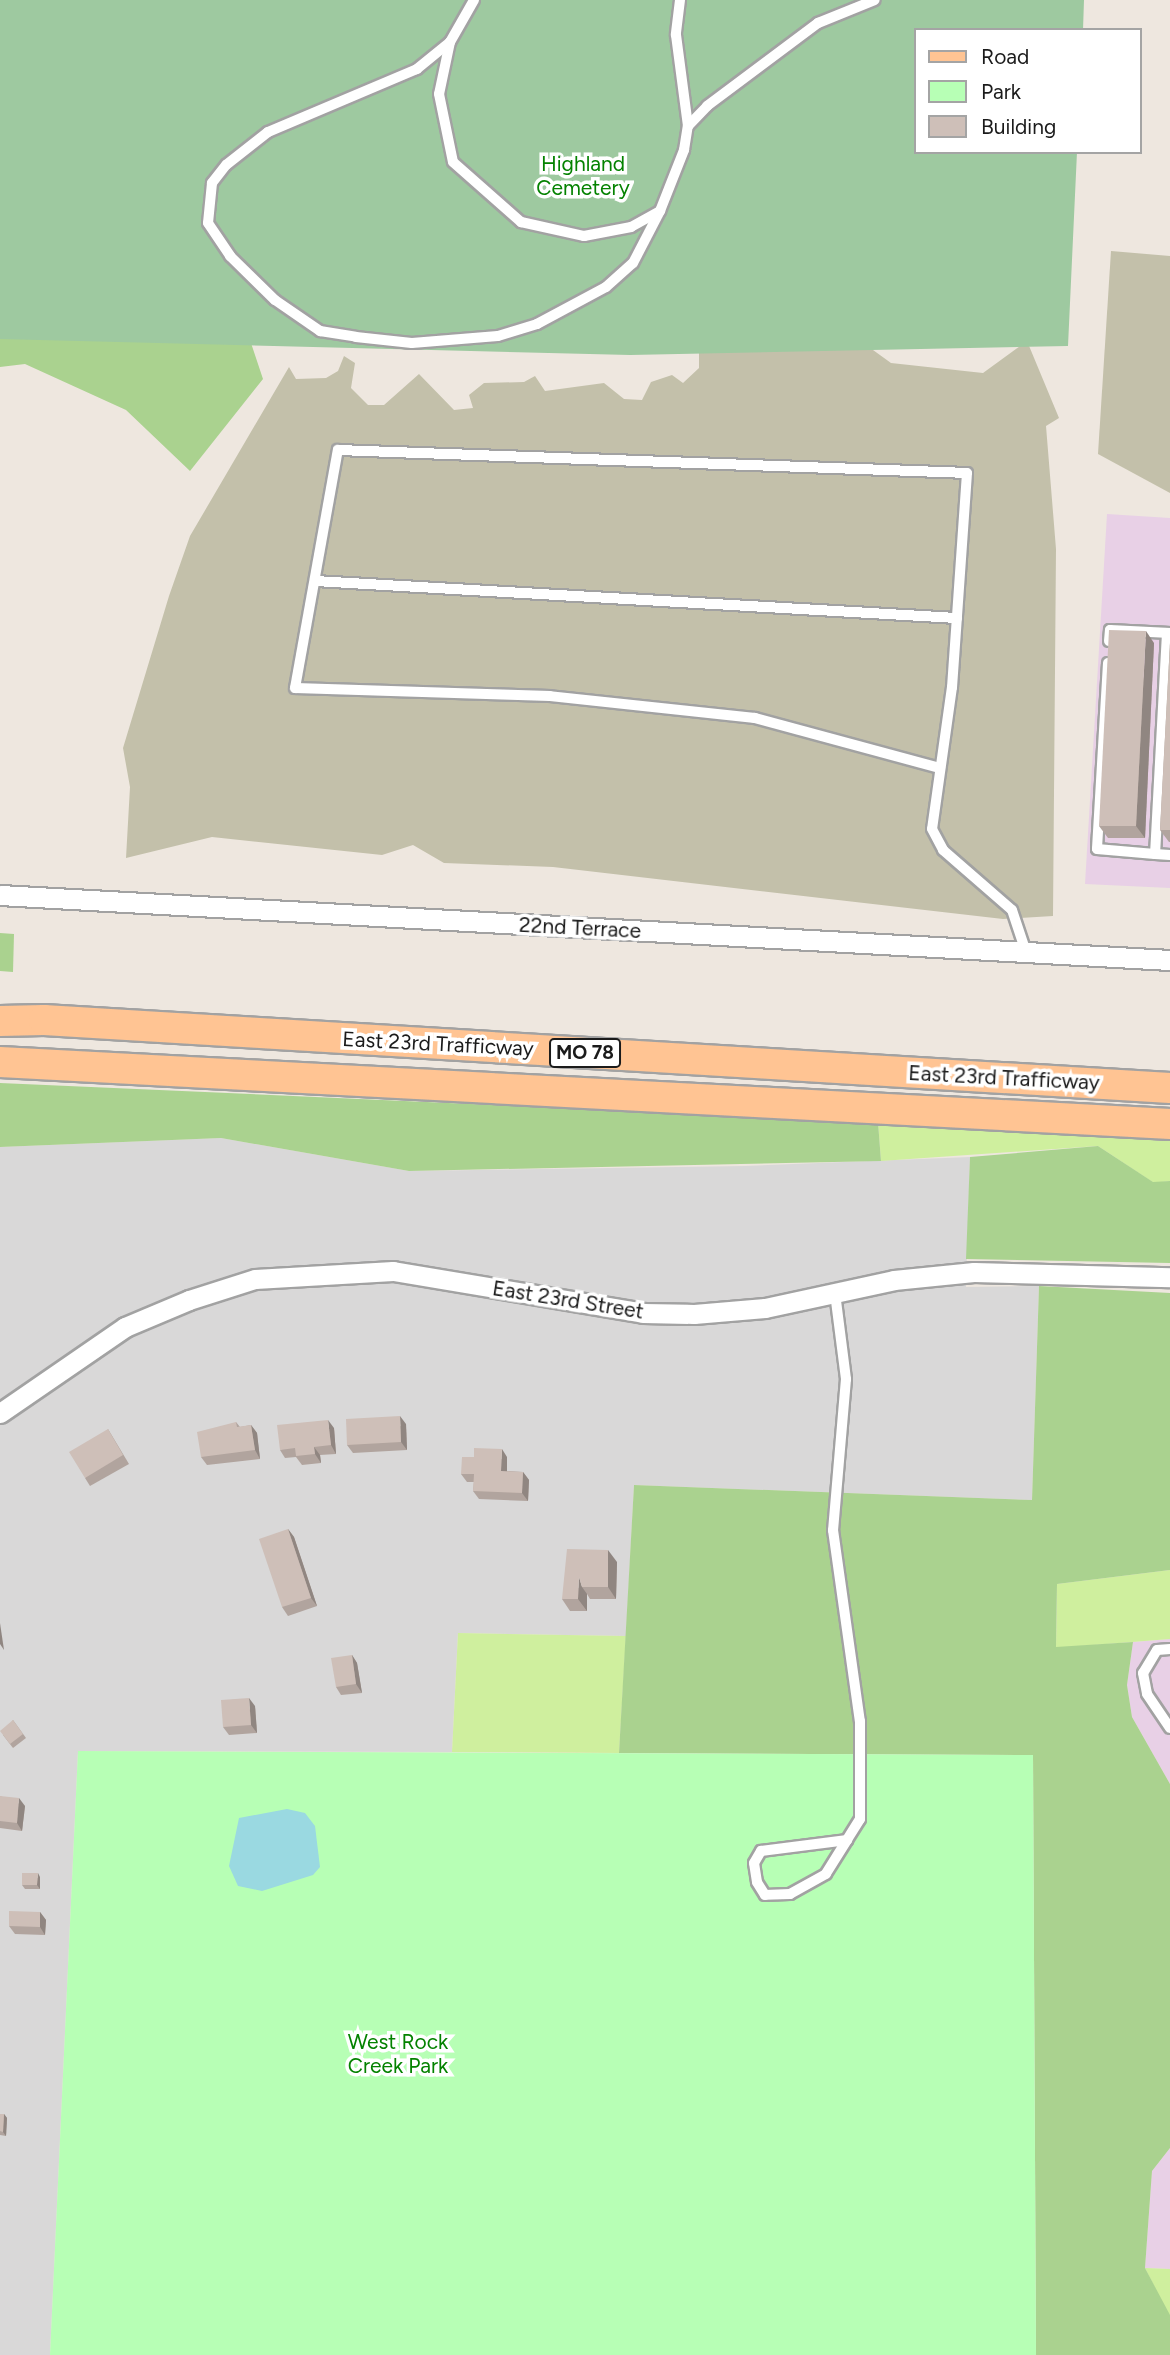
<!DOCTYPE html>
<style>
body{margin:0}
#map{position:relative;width:1170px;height:2355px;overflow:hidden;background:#eee7df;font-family:Figtree,sans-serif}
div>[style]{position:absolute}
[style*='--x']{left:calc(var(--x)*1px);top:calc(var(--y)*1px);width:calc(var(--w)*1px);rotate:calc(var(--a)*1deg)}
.residential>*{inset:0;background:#d9d8d8}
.industrial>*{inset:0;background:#e8d0e6}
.construction>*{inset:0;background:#c3c0aa}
.grass>*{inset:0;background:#cfef9e}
.forest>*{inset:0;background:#aad28f}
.cemetery>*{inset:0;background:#9ec9a0}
.park>*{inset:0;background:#b7ffb5}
.water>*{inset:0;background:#9ad9e1}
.roads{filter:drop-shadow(2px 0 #a2a2a2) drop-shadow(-2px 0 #a2a2a2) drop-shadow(0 2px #a2a2a2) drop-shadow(0 -2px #a2a2a2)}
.lane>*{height:10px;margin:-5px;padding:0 5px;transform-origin:5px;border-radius:5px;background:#fff}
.street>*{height:19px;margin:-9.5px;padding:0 9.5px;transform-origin:9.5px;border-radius:9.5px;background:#fff}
.primary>*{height:30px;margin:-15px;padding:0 15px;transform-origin:15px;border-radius:15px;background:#ffc493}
.wall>*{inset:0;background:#b1a49e}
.shaded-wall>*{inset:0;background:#908681}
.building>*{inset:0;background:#cebfb8}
span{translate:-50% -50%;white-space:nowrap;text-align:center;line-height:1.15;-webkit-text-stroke:7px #fff;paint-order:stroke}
.shield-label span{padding:2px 5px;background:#fff;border:2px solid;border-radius:5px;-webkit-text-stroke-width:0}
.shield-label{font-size:19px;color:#1b1b1b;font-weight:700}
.park-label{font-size:21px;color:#048200}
.street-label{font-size:21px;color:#1b1b1b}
.legend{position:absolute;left:914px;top:28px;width:228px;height:126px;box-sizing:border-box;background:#fff;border:2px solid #a4a4a4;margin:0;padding:9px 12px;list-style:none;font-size:21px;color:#1b1b1b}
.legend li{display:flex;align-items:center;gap:14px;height:35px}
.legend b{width:35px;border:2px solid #a4a4a4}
</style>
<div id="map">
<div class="residential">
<i style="clip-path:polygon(221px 1138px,409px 1171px,745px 1166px,970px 1157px,966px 1287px,1039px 1286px,1032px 1500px,634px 1485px,626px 1636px,458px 1633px,452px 1752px,78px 1751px,50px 2355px,0 2355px,0 1147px)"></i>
</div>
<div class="industrial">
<i style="clip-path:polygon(1107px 514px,1170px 518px,1170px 888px,1085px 884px)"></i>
<i style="clip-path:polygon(1170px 1639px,1170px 1784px,1132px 1717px,1127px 1685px,1133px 1642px)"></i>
<i style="clip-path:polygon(1170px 2148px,1170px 2269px,1145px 2268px,1152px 2171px)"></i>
</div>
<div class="construction">
<i style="clip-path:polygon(1111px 251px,1170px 256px,1170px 493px,1098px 454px)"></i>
<i style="clip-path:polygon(1027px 341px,1059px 418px,1046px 426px,1056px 549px,1053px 916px,1003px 919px,553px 867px,444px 863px,413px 845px,382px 855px,212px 837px,126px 858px,130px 787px,123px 748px,169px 596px,190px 536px,289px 367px,296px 379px,326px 378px,338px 371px,344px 356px,355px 363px,351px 388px,368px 405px,384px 405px,419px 374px,454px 410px,473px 408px,469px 395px,484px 383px,524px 382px,535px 376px,545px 391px,604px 383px,624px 399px,642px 400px,651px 382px,672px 375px,683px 383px,699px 368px,699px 344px,873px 350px,891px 363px,983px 373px)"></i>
</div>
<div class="grass">
<i style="clip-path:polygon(878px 1122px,1170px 1141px,1170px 1181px,1154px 1183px,1098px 1146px,881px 1161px)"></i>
<i style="clip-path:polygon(1170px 1570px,1170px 1639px,1056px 1648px,1057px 1584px)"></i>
<i style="clip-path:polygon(458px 1633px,626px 1636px,619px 1753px,452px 1752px)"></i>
<i style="clip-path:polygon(1145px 2268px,1170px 2269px,1170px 2315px,1168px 2314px)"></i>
</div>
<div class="forest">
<i style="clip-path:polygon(0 0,244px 322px,263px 379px,190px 471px,126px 410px,25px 364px,0 367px)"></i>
<i style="clip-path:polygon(0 933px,14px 934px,13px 972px,0 971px)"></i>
<i style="clip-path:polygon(0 1083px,878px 1122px,881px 1161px,409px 1171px,221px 1138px,0 1147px)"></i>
<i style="clip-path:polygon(1098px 1146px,1153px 1182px,1170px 1181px,1170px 1263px,966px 1259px,970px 1157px)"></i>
<i style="clip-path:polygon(1039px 1286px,1170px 1293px,1170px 1570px,1057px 1584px,1056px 1647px,1133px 1642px,1127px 1685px,1132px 1717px,1170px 1784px,1170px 2148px,1152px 2171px,1145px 2268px,1170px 2315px,1170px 2355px,1036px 2355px,1033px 1755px,619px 1753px,634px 1485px,1032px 1500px)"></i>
</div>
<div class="cemetery">
<i style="clip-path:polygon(0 0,1084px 0,1083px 30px,916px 30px,916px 152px,1077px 152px,1068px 346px,630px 355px,0 339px)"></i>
</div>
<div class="park">
<i style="clip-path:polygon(78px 1751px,1033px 1755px,1036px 2355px,50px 2355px)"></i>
</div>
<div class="water">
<i style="clip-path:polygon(287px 1809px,305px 1813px,315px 1826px,320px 1867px,313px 1875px,262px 1891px,238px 1886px,229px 1866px,239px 1818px)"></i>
</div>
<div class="roads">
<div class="lane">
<i style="--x:474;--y:0;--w:48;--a:119.7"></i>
<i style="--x:450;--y:42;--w:53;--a:101.9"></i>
<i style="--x:439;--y:94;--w:69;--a:78.4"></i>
<i style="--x:453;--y:162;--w:91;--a:41.4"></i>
<i style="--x:521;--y:222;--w:65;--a:12.5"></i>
<i style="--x:584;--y:236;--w:48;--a:-10.8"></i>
<i style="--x:631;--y:227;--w:33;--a:-29"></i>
<i style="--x:660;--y:211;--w:66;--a:-68.5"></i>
<i style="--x:684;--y:150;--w:24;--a:-81"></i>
<i style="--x:688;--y:126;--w:28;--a:-46"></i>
<i style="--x:707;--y:106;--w:139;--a:-36.8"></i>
<i style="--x:818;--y:23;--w:61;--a:-22"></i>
<i style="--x:680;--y:0;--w:35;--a:97"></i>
<i style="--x:676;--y:35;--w:92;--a:82.5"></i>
<i style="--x:450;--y:42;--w:43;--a:140.7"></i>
<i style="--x:417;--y:69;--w:162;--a:157.1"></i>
<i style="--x:268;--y:132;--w:53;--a:141.8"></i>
<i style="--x:226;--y:165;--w:23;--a:128"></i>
<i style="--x:212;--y:183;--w:40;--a:95.7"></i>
<i style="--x:208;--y:223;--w:40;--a:56"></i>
<i style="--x:230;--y:256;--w:63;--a:44.4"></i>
<i style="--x:275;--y:300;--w:55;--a:34.6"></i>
<i style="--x:320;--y:331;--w:36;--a:9"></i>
<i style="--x:356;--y:337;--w:56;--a:6.1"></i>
<i style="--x:412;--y:343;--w:86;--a:-4.7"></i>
<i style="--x:498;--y:336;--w:41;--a:-17.1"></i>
<i style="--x:537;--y:324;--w:78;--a:-28.2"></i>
<i style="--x:606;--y:287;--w:36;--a:-42"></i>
<i style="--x:633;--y:263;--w:59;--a:-62.6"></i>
<i style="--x:315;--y:581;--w:643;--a:3.3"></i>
<i style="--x:1167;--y:633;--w:221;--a:93.1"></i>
<i style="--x:1155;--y:854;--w:15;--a:4"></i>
<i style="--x:1109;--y:641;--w:11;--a:-85"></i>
<i style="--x:1110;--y:630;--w:60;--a:2.9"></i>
<i style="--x:1108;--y:663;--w:186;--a:93.4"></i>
<i style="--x:1097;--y:849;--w:58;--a:4.9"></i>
<i style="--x:940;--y:768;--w:192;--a:-164.9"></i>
<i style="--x:755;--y:718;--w:206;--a:-173.9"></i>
<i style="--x:550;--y:696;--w:255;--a:-178.2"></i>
<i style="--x:295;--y:688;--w:242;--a:-79.8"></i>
<i style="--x:338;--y:450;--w:629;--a:2.09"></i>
<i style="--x:967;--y:473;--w:215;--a:94"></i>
<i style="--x:952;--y:687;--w:143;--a:98"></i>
<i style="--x:932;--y:829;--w:24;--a:62"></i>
<i style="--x:943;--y:850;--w:91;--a:41"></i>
<i style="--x:1012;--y:910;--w:44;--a:71.6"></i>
<i style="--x:835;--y:1293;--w:87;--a:82.7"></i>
<i style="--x:846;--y:1379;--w:152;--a:94.9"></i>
<i style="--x:833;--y:1530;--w:193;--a:82"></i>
<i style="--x:860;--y:1721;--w:98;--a:90"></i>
<i style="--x:860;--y:1819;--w:25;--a:122"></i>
<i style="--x:847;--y:1840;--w:40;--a:122"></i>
<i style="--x:826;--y:1874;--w:41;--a:150.9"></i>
<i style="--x:790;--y:1894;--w:25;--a:178"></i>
<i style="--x:765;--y:1895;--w:15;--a:-122"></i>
<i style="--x:757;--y:1882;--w:19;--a:-99"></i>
<i style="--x:754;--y:1863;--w:14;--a:-60"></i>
<i style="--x:761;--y:1851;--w:87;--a:-7.3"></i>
<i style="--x:1170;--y:1649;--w:13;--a:176"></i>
<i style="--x:1157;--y:1650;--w:27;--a:121"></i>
<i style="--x:1143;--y:1673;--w:21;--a:79"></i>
<i style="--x:1147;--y:1694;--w:41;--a:55.9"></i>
</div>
<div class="street">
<i style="--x:0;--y:895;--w:1172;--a:3.18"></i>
<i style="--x:0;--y:1413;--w:152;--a:-34.5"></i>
<i style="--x:125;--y:1327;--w:69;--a:-22.9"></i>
<i style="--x:189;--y:1300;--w:69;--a:-17.7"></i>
<i style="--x:255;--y:1279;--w:138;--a:-3.3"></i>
<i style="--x:393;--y:1271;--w:254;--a:9.5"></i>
<i style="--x:643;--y:1313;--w:51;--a:1.1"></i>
<i style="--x:694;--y:1314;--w:71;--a:-4.8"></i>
<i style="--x:765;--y:1308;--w:132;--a:-12.2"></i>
<i style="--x:894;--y:1280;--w:80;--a:-5.7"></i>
<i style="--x:974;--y:1272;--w:196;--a:1.5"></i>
</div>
<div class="primary">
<i style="--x:0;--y:1021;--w:44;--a:-1.3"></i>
<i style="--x:44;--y:1020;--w:1128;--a:3.46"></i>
<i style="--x:0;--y:1062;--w:1172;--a:3.03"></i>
</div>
</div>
<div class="wall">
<i style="clip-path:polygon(1154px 643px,1145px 838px,1108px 838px,1099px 826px)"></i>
<i style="clip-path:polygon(1170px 643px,1170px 842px,1169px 842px,1160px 830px)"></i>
<i style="clip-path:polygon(236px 1422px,240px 1427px,251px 1425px,257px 1433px,260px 1459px,207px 1465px,201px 1457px)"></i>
<i style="clip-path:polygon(406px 1424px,407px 1450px,353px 1453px,347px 1445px)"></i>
<i style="clip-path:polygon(334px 1428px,336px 1454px,320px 1455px,321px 1463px,302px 1465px,296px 1457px,285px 1458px,280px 1450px)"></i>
<i style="clip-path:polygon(108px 1429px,129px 1464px,90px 1486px,85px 1478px)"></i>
<i style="clip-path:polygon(507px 1457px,507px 1471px,523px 1472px,529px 1480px,528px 1501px,479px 1499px,473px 1491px,474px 1482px,467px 1482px,461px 1474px)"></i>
<i style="clip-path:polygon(288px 1529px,294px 1537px,317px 1606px,288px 1616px,282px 1607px)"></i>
<i style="clip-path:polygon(617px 1562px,616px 1599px,590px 1599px,587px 1594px,587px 1611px,570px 1611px,562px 1599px)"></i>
<i style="clip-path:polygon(352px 1655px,357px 1663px,362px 1693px,341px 1695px,336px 1687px)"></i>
<i style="clip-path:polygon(255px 1706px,257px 1733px,229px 1735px,223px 1727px)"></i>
<i style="clip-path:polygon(13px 1720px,26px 1738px,13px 1748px,3px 1735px)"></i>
<i style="clip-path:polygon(0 1796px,25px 1806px,22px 1831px,0 1828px)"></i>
<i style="clip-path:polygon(40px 1877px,40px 1889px,25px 1889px,22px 1885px)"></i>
<i style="clip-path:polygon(40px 1912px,46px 1920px,45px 1935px,15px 1934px,9px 1926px)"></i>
<i style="clip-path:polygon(0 2114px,4px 2114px,7px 2118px,6px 2136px,0 2135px)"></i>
</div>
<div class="shaded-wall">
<i style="clip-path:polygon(1146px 631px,1154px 643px,1145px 838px,1136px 826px)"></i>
<i style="clip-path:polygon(400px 1416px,406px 1424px,407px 1450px,401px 1442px)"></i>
<i style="clip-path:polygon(328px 1420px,334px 1428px,336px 1454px,331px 1445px)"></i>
<i style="clip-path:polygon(251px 1425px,257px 1433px,260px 1459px,255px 1450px)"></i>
<i style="clip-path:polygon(314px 1447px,320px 1455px,321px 1463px,315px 1454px)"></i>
<i style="clip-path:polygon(502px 1449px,507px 1457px,507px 1479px,501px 1471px)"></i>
<i style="clip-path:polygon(523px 1472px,529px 1480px,528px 1501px,522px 1493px)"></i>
<i style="clip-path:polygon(288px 1529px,294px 1537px,317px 1606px,311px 1598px)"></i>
<i style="clip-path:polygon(608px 1550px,617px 1562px,616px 1599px,608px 1587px)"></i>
<i style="clip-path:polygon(579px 1577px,582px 1587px,587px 1594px,587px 1611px,578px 1599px)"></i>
<i style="clip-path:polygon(0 1623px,4px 1650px,0 1644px)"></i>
<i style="clip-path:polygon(352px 1655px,357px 1663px,362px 1693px,356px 1684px)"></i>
<i style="clip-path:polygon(249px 1698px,255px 1706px,257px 1733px,251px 1725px)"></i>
<i style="clip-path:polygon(19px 1798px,25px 1806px,22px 1831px,17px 1823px)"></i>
<i style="clip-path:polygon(38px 1873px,40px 1877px,40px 1889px,37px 1885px)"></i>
<i style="clip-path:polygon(40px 1912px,46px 1920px,45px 1935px,40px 1927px)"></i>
<i style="clip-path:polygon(4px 2114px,7px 2118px,6px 2136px,3px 2132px)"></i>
</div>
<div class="building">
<i style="clip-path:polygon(1109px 630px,1146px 631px,1136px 826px,1099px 826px)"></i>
<i style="clip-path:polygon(1170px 643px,1170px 830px,1160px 830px)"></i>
<i style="clip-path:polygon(400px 1416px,401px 1442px,347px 1445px,346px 1419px)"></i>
<i style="clip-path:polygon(328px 1420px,331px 1445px,314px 1447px,315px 1454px,296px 1456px,295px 1448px,280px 1450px,277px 1425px)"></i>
<i style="clip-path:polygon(236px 1422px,237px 1427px,251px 1425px,255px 1450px,201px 1457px,197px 1432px)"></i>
<i style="clip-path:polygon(108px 1429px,123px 1455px,85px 1478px,69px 1452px)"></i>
<i style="clip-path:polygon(474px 1448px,502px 1449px,501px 1471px,523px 1472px,522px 1493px,473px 1491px,474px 1474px,461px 1474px,462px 1457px,474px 1457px)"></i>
<i style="clip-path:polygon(288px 1529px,311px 1598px,282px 1607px,259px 1539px)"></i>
<i style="clip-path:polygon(567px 1549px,608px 1550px,608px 1587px,582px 1587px,579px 1577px,578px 1599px,562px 1599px)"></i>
<i style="clip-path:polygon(352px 1655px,356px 1684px,336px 1687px,331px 1658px)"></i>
<i style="clip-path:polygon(249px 1698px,251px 1725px,223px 1727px,221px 1700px)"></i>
<i style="clip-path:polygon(13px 1720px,23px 1734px,10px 1744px,0 1731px)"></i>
<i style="clip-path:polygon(0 1796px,19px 1798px,17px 1823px,0 1821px)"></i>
<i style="clip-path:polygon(22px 1873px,38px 1873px,37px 1885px,22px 1885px)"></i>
<i style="clip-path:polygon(9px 1911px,40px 1912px,40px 1927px,9px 1926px)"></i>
<i style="clip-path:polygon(0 2114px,4px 2114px,3px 2132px,0 2131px)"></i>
</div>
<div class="shield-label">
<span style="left:585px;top:1053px">MO 78</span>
</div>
<div class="park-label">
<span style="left:583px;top:176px">Highland<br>Cemetery</span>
<span style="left:398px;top:2054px">West Rock<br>Creek Park</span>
</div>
<div class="street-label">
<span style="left:580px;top:928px;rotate:3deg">22nd Terrace</span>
<span style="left:438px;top:1044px;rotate:3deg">East 23rd Trafficway</span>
<span style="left:1004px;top:1078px;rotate:3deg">East 23rd Trafficway</span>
<span style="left:568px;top:1300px;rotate:9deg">East 23rd Street</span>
</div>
<ul class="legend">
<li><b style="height:9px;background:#ffc493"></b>Road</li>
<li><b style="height:19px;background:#b7ffb5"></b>Park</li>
<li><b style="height:19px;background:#cebfb8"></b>Building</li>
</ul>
</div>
